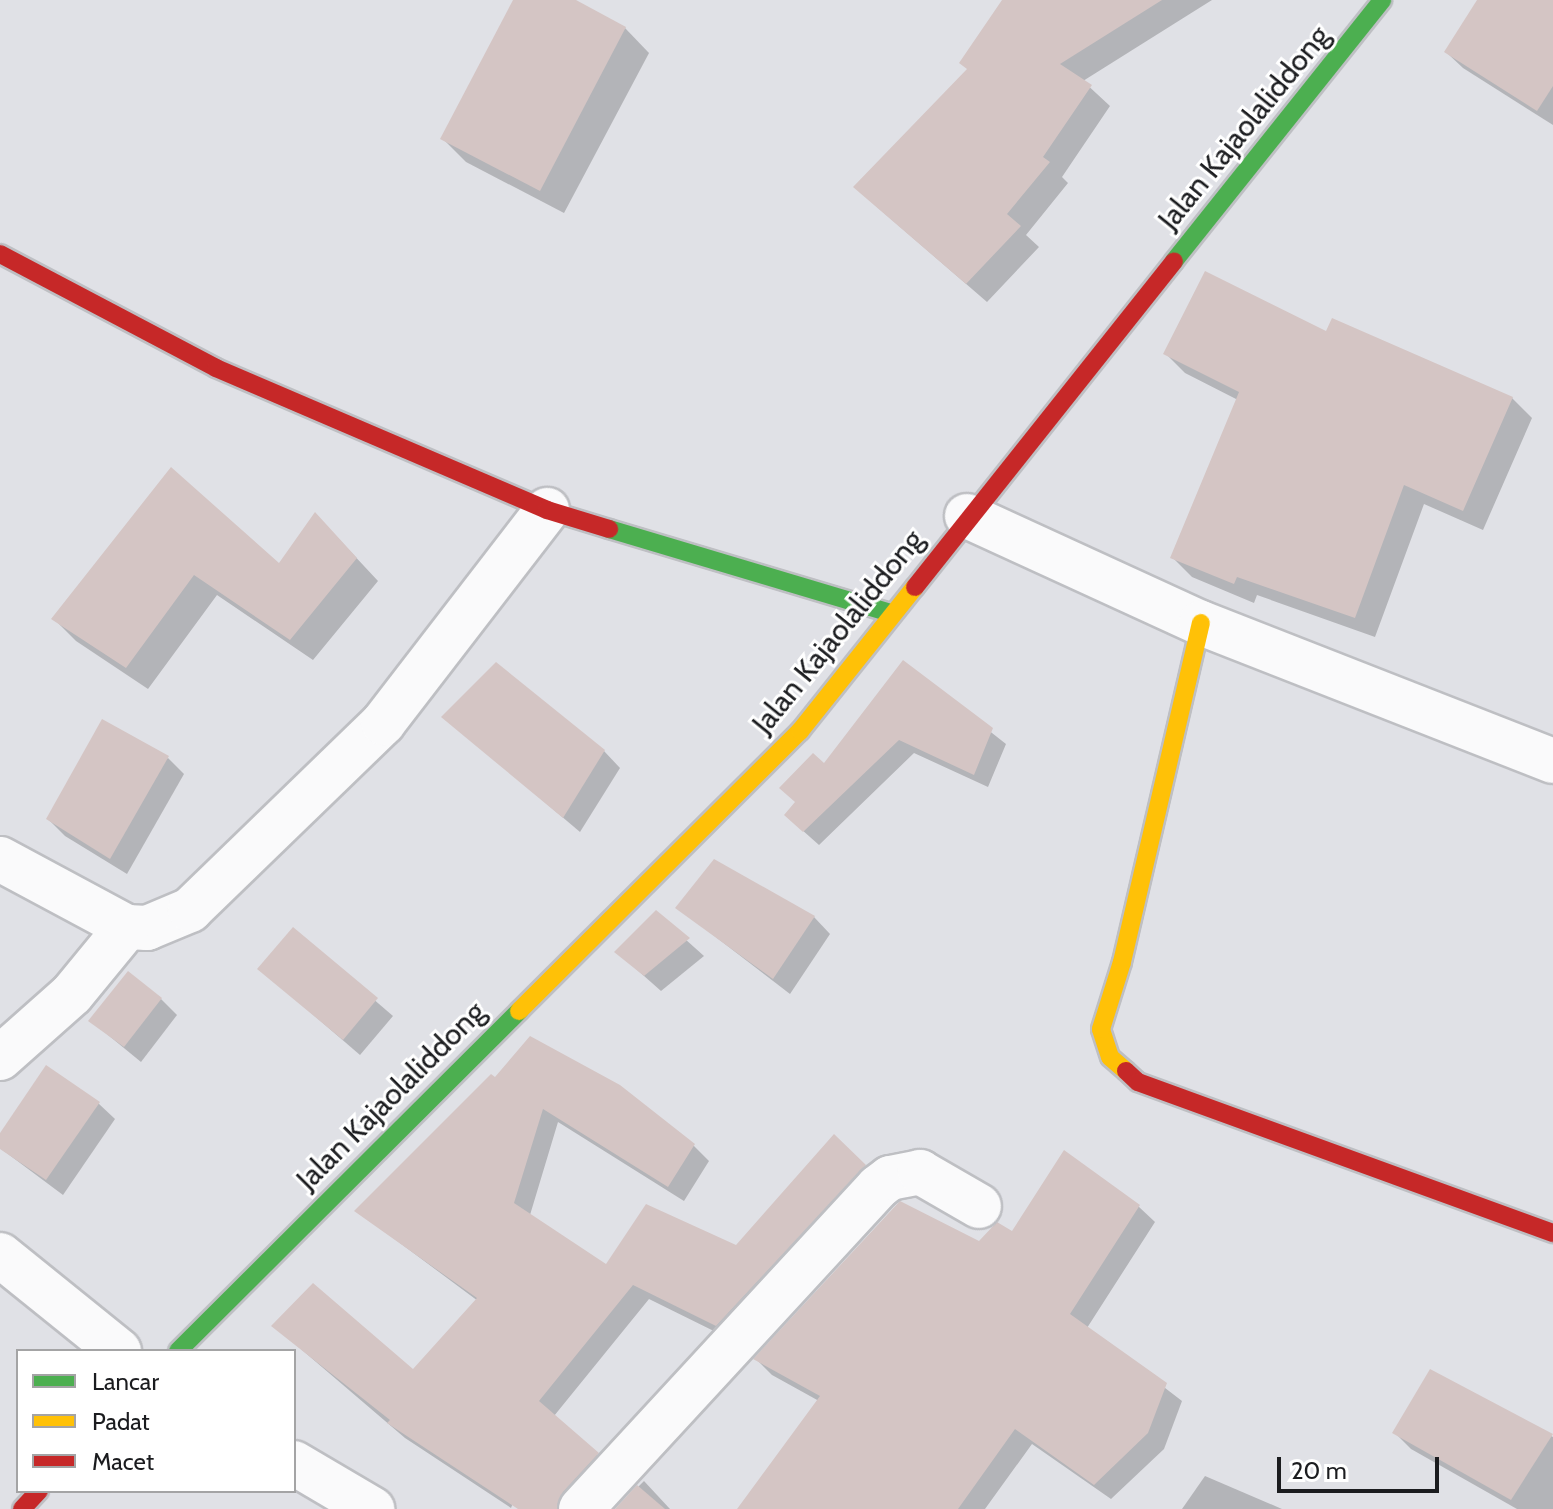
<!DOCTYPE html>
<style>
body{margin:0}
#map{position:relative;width:1553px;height:1509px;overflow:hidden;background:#e0e1e6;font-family:Cabin,sans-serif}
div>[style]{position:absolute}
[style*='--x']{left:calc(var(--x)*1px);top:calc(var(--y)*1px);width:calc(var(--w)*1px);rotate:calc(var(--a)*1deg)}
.shadow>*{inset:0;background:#0003}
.building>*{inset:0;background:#d4c5c4}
.roads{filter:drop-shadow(2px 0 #bebfc3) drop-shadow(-2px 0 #bebfc3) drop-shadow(0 2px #bebfc3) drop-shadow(0 -2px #bebfc3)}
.street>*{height:44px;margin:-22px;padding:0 22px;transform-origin:22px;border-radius:22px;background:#fafafb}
.fast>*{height:18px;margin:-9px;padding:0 9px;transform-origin:9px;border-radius:9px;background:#4caf50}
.slow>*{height:18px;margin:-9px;padding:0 9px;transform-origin:9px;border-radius:9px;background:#ffc107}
.jam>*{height:18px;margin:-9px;padding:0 9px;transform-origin:9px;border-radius:9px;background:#c62828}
span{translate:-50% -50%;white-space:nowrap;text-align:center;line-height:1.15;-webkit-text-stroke:6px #fff;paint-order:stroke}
.street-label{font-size:30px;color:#1b1c1f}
.legend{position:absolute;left:16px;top:1349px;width:280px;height:144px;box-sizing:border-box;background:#fff;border:2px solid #a4a4a5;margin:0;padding:10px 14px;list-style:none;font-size:24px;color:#1b1c1f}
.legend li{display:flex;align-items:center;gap:16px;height:40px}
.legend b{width:40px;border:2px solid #a4a4a5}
.scale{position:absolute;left:1277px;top:1457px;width:162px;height:36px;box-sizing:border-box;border:4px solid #1b1c1f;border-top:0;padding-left:10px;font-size:24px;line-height:28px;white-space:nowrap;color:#1b1c1f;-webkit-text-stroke:6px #fff;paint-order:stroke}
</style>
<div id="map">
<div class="shadow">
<i style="clip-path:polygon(515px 0,572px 0,625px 28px,649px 53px,564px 213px,466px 162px,442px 138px)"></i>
<i style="clip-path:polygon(1005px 0,1212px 0,1083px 81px,1110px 106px,1062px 177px,1068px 183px,1026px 235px,1039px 247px,987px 302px,876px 206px,969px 70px)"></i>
<i style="clip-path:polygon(1479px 0,1553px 0,1553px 125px,1463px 68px,1446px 52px)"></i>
<i style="clip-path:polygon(1327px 334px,1512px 398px,1532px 418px,1483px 530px,1424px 504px,1375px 637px,1257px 595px,1254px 603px,1192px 577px,1172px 557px,1238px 400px,1185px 373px,1165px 353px)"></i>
<i style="clip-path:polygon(172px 470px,280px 566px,336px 536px,378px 581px,313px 660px,217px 595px,148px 689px,76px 641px,54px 619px)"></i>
<i style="clip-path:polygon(903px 663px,1006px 744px,988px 787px,914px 753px,819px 845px,801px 829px,797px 803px)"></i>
<i style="clip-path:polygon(444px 717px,604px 751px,620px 768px,580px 832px)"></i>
<i style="clip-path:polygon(168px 758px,184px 774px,127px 874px,65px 836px,48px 819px)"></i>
<i style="clip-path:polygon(678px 908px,814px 917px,830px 934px,790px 994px)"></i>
<i style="clip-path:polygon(656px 913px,704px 956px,661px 991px,617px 952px)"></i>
<i style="clip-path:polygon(293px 930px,393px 1016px,360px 1055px,260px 969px)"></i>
<i style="clip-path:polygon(161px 999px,177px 1015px,141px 1062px,91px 1021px)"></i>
<i style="clip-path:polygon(491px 1077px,694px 1146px,709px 1161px,684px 1201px,558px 1122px,530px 1215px,607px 1267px,737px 1247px,834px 1137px,879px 1182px,732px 1340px,649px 1299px,554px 1416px,613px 1469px,577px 1509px,529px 1509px,515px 1498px,511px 1508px,405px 1438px,274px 1326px,414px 1372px,478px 1301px,357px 1211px)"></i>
<i style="clip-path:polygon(98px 1103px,115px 1119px,63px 1195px,0 1148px,0 1136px)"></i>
<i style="clip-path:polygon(1138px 1206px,1155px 1222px,1087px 1328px,1182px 1401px,1164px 1449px,1111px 1499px,1032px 1444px,985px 1509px,763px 1509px,819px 1401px,772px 1375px,756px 1359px,980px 1244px)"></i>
<i style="clip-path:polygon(1431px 1372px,1553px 1437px,1553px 1509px,1517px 1509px,1411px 1449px,1395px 1433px)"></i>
<i style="clip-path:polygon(1205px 1476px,1282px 1509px,1182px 1509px)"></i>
<i style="clip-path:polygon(644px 1481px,670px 1509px,616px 1509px)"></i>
</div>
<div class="building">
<i style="clip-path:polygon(513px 0,576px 0,626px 27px,540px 191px,440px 139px)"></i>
<i style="clip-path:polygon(1002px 0,1162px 0,1060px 64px,1092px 85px,1043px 157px,1050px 162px,1007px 214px,1021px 226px,966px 284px,853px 187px,967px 69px,959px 63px)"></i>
<i style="clip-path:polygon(1477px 0,1553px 0,1553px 86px,1537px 111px,1444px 52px)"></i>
<i style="clip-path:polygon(1205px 271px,1326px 331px,1332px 318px,1513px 397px,1463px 511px,1404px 485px,1355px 618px,1237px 577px,1234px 584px,1170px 558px,1239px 392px,1163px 354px)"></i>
<i style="clip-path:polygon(171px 467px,279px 563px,315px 512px,357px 558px,290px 640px,194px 575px,126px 668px,51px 619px)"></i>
<i style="clip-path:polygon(903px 660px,993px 728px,974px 775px,899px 740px,803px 832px,784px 815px,795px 802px,779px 788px,813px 753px,824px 763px)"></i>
<i style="clip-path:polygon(496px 662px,605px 750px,563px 818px,441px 717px)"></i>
<i style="clip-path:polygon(102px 719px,169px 756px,110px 859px,46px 819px)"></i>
<i style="clip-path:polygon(714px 859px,815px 916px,773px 979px,675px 908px)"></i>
<i style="clip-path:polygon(656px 910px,690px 938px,644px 976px,614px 952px)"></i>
<i style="clip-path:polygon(293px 927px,378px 998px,343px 1040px,257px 969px)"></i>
<i style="clip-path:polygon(128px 971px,162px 998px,124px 1047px,88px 1021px)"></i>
<i style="clip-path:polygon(530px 1036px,620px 1085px,695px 1144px,668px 1187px,543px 1109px,514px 1203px,606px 1264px,646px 1204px,736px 1245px,834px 1134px,866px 1165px,716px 1326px,633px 1285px,539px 1401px,599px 1453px,563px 1492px,557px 1509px,518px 1509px,387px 1423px,390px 1420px,271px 1326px,313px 1283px,413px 1369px,477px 1298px,354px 1211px,491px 1074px,495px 1077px)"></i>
<i style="clip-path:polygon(46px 1065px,100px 1102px,46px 1180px,0 1149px,0 1133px)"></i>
<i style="clip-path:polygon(1064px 1150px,1140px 1205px,1070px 1314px,1167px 1383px,1148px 1433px,1094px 1485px,1015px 1429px,958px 1509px,737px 1509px,820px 1396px,753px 1359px,900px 1201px,979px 1241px,997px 1222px,1012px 1231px)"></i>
<i style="clip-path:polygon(1430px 1369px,1553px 1434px,1511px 1500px,1392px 1433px)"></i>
<i style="clip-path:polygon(637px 1485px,665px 1509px,615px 1509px)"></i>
</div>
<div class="roads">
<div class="street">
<i style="--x:967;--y:516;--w:257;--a:24.6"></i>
<i style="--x:1201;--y:623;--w:378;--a:21.4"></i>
<i style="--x:0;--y:859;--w:144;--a:28.2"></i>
<i style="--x:127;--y:927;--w:20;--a:3"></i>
<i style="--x:147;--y:928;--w:47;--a:-22.7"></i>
<i style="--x:190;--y:910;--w:269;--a:-44.1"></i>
<i style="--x:383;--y:723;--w:269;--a:-52.4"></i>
<i style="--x:0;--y:1058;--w:96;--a:-41.6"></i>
<i style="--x:72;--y:994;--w:87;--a:-50.6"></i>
<i style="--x:0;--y:1255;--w:153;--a:38.9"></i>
<i style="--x:294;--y:1463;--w:91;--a:30.5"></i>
<i style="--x:581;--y:1509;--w:438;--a:-47.3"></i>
<i style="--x:878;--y:1187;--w:15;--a:-37"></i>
<i style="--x:890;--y:1178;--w:31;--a:-11"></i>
<i style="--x:920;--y:1172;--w:68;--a:30"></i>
</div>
<div class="fast">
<i style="--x:1174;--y:261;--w:334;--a:-51.4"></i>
<i style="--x:609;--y:529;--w:294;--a:16.6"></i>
<i style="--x:178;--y:1351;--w:482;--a:-44.9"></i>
</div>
<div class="slow">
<i style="--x:519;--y:1011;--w:397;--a:-44.9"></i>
<i style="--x:800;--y:731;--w:184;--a:-51.4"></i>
<i style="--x:1126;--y:1071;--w:21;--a:-139"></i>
<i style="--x:1110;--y:1057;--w:29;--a:-108"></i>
<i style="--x:1101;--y:1029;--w:70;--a:-72.6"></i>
<i style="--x:1122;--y:962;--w:348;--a:-76.9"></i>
</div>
<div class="jam">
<i style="--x:0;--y:254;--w:244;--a:27.8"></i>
<i style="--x:216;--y:368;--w:360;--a:23.2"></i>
<i style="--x:547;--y:510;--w:65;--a:17"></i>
<i style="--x:915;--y:587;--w:416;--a:-51.5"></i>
<i style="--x:1126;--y:1071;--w:16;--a:43"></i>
<i style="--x:1138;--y:1082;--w:442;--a:20"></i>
<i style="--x:22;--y:1509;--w:25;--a:-47"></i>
</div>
</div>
<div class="street-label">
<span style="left:1244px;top:128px;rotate:-51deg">Jalan Kajaolaliddong</span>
<span style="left:838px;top:632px;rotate:-51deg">Jalan Kajaolaliddong</span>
<span style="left:391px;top:1096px;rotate:-45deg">Jalan Kajaolaliddong</span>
</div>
<ul class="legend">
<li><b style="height:10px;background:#4caf50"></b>Lancar</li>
<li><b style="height:10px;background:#ffc107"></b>Padat</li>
<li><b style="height:10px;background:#c62828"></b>Macet</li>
</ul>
<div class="scale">20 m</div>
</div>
